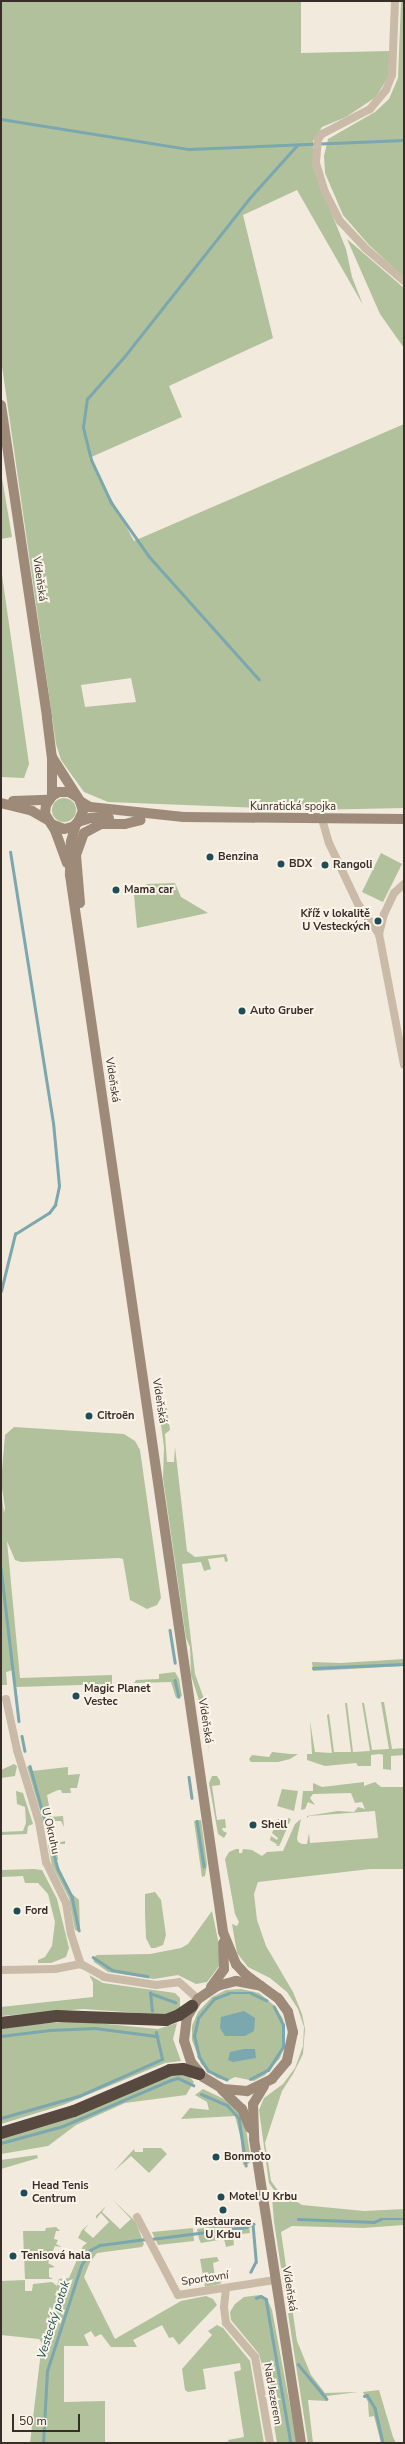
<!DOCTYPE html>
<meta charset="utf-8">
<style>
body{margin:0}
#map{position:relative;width:405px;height:2444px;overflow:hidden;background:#f2eadc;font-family:"Nunito Sans",sans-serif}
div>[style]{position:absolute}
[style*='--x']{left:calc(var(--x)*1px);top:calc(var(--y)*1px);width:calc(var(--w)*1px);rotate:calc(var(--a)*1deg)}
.green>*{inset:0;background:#b0c19c}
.round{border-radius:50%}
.water>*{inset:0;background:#7ba7ae}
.stream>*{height:2.5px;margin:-1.25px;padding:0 1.25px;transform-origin:1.25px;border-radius:1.25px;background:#7ba7ae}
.minor>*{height:8px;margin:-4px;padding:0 4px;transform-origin:4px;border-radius:4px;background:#cabba8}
.secondary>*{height:10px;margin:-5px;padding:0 5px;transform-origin:5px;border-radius:5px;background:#9d8a79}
.motorway>*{height:12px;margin:-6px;padding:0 6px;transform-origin:6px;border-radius:6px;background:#57493f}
.dots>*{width:11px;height:11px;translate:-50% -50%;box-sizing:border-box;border:2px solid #f9f3e8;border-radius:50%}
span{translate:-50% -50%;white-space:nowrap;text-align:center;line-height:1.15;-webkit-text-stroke:4px #f9f3e8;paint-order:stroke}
.street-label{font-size:11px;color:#372e28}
.poi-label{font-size:11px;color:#372e28;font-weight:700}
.left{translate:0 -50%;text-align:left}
.right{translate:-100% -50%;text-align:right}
.water-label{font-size:12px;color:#1e4d58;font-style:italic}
.frame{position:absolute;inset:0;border:2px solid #372e28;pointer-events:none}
.scale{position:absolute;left:12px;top:2414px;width:68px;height:18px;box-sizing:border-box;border:2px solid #372e28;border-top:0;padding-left:5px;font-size:12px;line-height:14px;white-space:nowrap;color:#372e28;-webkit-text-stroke:3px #f9f3e8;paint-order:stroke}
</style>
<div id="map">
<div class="green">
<i style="clip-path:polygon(evenodd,1px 1px,301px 1px,301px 53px,391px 51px,388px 77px,376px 97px,346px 117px,322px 127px,313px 141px,313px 167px,346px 249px,352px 277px,363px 305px,297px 190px,243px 215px,273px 338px,169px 386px,182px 417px,89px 458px,134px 541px,404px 424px,404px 808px,310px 810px,108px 802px,84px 792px,61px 760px,56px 744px,1px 359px,1px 1px,131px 678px,136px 702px,85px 707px,81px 685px,131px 678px)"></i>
<i style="clip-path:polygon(401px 1px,404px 1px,404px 277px,369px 245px,343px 215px,325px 173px,324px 156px,328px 139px,375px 112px,389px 99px,398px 78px)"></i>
<i style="clip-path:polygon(347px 239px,404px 288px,404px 348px,380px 314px)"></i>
<i style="clip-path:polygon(1px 472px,12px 537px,1px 539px)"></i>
<i style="clip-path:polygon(1px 568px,29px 764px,24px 778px,1px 777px)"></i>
<i class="round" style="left:52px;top:798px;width:24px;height:24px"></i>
<i style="clip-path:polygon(381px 853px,402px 864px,383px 902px,362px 892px)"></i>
<i style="clip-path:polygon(175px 883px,181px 897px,208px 913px,137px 928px,134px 895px,147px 884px)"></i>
<i style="clip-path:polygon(167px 1408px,170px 1430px,165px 1434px,167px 1462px,174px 1462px,175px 1447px,187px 1551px,195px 1557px,226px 1554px,228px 1561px,225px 1562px,224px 1557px,208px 1559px,211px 1569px,204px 1571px,201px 1562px,182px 1564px,195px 1674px,203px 1696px,209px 1753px,203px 1713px,191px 1675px,190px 1647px,186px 1638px,163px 1478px,164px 1447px,159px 1410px)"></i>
<i style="clip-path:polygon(14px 1427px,124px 1434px,135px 1441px,140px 1450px,161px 1598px,157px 1605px,147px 1609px,130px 1600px,123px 1559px,119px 1558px,21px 1562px,15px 1560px,7px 1541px,20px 1678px,112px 1675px,112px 1684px,17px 1687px,14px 1685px,13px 1670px,6px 1672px,7px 1685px,1px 1685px,1px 1490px,4px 1513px,5px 1508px,1px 1482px,5px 1435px)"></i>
<i style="clip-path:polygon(404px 1659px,404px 1666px,313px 1671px,312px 1662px,341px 1663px)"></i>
<i style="clip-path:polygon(175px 1672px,179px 1679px,182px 1696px,176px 1698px,171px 1682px,134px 1683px,136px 1680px,159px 1679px,159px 1674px)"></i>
<i style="clip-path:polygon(381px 1702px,384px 1702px,392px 1749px,404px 1748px,404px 1755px,391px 1756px,391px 1770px,383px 1769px,383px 1755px,380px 1754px,371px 1755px,371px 1766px,358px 1766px,356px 1763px,325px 1766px,307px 1760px,307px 1754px,312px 1754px,310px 1721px,315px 1752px,332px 1753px,327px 1715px,329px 1714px,334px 1752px,351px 1752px,345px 1703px,347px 1703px,353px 1752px,370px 1751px,362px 1703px,364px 1703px,372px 1750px,389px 1749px)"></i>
<i style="clip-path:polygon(272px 1752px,290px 1754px,298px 1754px,290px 1759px,278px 1762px,251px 1762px,249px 1759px,252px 1755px,269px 1757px)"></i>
<i style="clip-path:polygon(14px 1764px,17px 1766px,15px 1776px,1px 1778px,1px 1770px)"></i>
<i style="clip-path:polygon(29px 1766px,32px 1771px,68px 1767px,68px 1775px,80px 1774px,77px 1788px,70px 1788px,71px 1793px,62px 1793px,61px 1790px,58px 1790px,47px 1795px,51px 1817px,63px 1816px,64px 1827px,61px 1821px,51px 1821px,48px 1813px,45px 1813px,49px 1831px,46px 1831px,27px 1767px)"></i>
<i style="clip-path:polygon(212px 1776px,217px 1776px,220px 1781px,220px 1785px,212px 1786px,217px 1820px,225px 1819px,226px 1828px,222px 1828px,223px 1831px,227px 1833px,224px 1838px,218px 1834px,209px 1783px)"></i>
<i style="clip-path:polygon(364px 1782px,364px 1786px,375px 1782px,381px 1787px,404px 1787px,404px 1869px,370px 1869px,258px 1882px,254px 1894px,257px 1920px,266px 1946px,293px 1992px,302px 2014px,305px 2029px,303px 2054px,293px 2074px,282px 2091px,265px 2143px,271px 2181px,285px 2200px,294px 2200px,302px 2205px,364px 2211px,404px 2209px,404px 2225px,363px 2228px,292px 2226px,281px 2232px,297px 2341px,311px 2375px,325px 2393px,358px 2392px,327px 2396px,327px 2401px,308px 2400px,313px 2443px,308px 2443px,274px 2222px,272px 2197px,277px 2194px,269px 2183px,259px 2110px,264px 2098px,283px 2084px,295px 2068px,303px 2046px,304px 2027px,298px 2009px,287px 1992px,270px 1978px,248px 1967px,237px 1953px,232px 1924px,237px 1926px,239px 1922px,235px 1914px,225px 1859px,229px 1852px,236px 1849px,239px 1849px,239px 1853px,242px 1853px,243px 1849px,252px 1850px,262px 1856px,267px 1852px,283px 1851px,295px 1824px,301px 1819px,297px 1838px,298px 1842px,302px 1844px,307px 1844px,309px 1833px,310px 1843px,378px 1838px,375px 1811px,309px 1816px,307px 1818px,307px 1816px,338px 1811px,354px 1812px,358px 1807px,365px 1809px,362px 1802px,355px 1803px,351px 1793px,313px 1794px,310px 1798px,315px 1805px,308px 1802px,305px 1809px,301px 1810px,303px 1791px,313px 1791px,313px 1783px,322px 1787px)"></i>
<i style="clip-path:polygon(282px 1789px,298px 1791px,294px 1811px,277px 1806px)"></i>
<i style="clip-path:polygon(16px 1791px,23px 1793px,33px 1824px,28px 1826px,27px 1834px,1px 1835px,1px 1832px,23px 1831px,26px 1823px,25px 1807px,17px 1804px)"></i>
<i style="clip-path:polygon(288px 1818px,291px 1819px,281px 1842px,279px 1846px,275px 1846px,278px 1845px,270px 1840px,271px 1836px,277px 1840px,278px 1838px,272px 1833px,278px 1819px)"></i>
<i style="clip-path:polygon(201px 1820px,207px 1864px,205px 1876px,202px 1877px,194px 1821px)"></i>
<i style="clip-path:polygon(65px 1841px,65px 1844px,56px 1844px,58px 1860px,55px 1860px,71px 1893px,79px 1900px,80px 1929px,78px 1931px,75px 1930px,69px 1898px,52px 1865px,48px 1845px)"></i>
<i style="clip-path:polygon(34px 1869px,42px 1870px,57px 1899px,69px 1948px,66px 1957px,51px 1963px,38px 1963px,38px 1960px,45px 1957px,52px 1946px,55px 1922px,48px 1894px,38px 1883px,25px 1883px,23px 1876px,1px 1877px,1px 1870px)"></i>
<i style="clip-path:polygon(155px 1892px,161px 1900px,166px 1935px,163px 1945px,155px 1948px,151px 1948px,146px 1938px,145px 1914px,145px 1894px)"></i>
<i style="clip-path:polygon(212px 1911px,218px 1940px,220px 1965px,207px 1982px,196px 1984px,178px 1975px,154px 1979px,108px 1972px,94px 1962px,93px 1958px,97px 1955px,150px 1954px,181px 1948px,188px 1944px)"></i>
<i style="clip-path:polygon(89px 1975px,103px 1983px,175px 1993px,180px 1998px,180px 2008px,167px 2015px,83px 2009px,1px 2016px,1px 2007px,93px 1997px,93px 1982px)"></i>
<i style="clip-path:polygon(241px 1989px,259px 1993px,275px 2006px,283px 2019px,285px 2043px,280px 2058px,265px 2075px,254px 2081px,235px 2077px,227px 2081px,217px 2078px,201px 2064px,192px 2040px,192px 2026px,198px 2012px,212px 1997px,226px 1990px)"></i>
<i style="clip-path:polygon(76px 2021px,158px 2029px,177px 2023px,173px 2039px,181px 2061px,165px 2063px,63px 2105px,1px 2124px,1px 2027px)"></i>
<i style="clip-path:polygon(173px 2073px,189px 2076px,194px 2082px,186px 2095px,125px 2103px,76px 2125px,48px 2146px,1px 2154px,1px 2136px)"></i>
<i style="clip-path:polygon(203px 2089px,226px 2100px,240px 2114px,246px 2129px,251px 2161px,248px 2164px,243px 2165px,241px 2139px,235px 2116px,181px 2119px,190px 2108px,209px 2110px,207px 2102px,195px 2095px)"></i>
<i style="clip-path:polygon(143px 2148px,161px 2148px,167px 2154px,149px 2173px,131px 2156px,114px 2171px,134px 2149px,135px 2152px,143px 2152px)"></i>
<i style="clip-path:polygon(37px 2155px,38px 2158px,1px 2169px,1px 2160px)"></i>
<i style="clip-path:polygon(113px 2200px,136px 2222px,144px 2244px,142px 2247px,97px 2253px,90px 2262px,84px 2277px,115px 2339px,181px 2301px,206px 2296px,213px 2299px,217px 2305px,179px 2345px,173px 2337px,169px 2338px,162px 2325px,133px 2340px,137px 2347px,111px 2347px,101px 2334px,95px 2337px,91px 2331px,84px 2335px,89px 2346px,64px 2346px,64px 2402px,105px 2401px,105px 2442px,175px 2443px,30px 2443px,42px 2343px,39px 2339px,1px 2335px,1px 2281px,25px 2280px,25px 2291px,32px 2291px,33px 2284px,52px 2282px,57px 2286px,59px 2279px,69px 2278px,83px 2246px,87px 2243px,78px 2238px,82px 2230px,88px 2225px,89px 2224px,84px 2230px,93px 2238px,109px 2222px,101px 2213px,96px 2219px,96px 2216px,106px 2206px,102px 2212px,120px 2229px,131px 2219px)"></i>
<i style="clip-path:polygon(248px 2221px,250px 2233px,233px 2235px,234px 2245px,226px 2247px,224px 2239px,201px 2243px,199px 2239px,197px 2229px)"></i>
<i style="clip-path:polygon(56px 2227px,60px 2231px,56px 2231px,54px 2239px,58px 2240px,56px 2244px,62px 2247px,55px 2246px,48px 2263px,55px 2267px,49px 2268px,49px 2277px,53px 2279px,25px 2279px,23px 2231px,45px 2231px,46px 2228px)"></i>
<i style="clip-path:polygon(193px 2228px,194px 2241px,158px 2245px,152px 2232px)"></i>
<i style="clip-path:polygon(217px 2257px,219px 2261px,213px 2263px,215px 2277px,221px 2276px,222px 2281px,220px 2284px,205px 2287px,200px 2259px)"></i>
<i style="clip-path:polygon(260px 2295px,267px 2298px,272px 2310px,297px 2443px,277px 2443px,267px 2384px,259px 2354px,231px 2320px,230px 2312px,235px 2304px,244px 2297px)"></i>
<i style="clip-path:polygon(217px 2325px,223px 2328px,250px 2361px,264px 2443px,229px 2443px,228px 2440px,244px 2437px,234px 2372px,241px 2370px,240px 2363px,203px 2369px,206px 2389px,188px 2392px,185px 2390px,182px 2369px,212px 2335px,208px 2331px)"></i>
<i style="clip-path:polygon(379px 2390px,393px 2437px,396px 2443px,381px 2443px,374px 2416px,369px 2417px,368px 2402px,363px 2392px)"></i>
</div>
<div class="water">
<i style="clip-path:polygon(244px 2011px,255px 2018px,254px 2031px,245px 2036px,225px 2036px,220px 2028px,221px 2017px)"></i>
<i style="clip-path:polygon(244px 2049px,255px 2049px,256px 2058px,233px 2062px,228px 2060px,230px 2052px)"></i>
</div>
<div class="stream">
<i style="--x:1;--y:119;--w:190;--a:9.1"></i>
<i style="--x:189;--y:149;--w:215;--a:-2.4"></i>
<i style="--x:259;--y:680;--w:165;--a:-131.8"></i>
<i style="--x:149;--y:557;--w:66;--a:-125.1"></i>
<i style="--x:111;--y:503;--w:47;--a:-114.9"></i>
<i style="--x:91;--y:460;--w:34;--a:-104"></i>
<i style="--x:83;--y:427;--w:28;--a:-82"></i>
<i style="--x:87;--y:399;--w:56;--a:-48.6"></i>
<i style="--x:124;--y:357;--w:199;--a:-51.7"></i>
<i style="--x:247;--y:201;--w:75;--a:-48.2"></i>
<i style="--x:1;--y:1291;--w:59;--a:-76.2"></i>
<i style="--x:15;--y:1234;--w:40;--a:-32"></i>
<i style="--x:49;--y:1213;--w:10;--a:-53"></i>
<i style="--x:55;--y:1205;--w:19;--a:-78"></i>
<i style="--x:59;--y:1186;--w:63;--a:-95.4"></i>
<i style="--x:53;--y:1123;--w:274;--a:-99"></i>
<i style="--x:1;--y:1568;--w:154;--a:83.3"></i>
<i style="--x:170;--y:1630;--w:33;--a:81"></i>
<i style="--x:313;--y:1668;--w:91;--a:-2.5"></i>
<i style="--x:175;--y:1680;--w:17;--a:77"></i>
<i style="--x:22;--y:1736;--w:15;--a:79"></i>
<i style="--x:30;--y:1766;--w:67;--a:74.5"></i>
<i style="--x:189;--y:1777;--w:21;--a:82"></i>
<i style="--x:197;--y:1821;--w:46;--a:81.2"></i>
<i style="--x:51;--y:1843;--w:27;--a:75"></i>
<i style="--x:58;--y:1869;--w:31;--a:63"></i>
<i style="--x:72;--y:1897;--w:34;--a:78"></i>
<i style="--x:93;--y:1957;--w:23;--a:34"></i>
<i style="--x:112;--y:1970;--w:36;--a:10"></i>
<i style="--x:152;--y:2011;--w:18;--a:-96"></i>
<i style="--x:150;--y:1993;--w:27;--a:20"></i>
<i style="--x:1;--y:2036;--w:49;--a:-7"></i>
<i style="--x:50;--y:2030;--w:45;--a:-2.5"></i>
<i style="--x:95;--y:2028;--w:63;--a:7.4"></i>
<i style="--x:250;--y:2079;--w:20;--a:-27"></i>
<i style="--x:268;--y:2070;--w:27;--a:-57"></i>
<i style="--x:283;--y:2047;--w:22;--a:-90"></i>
<i style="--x:283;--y:2025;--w:20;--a:-117"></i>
<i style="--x:227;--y:2080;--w:21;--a:-155"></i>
<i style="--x:208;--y:2071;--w:17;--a:-123"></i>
<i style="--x:199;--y:2057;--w:22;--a:-103"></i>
<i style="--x:194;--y:2036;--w:18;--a:-77"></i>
<i style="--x:198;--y:2018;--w:25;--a:-50"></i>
<i style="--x:214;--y:1999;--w:16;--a:-22"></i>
<i style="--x:229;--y:1993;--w:22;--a:0"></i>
<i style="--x:251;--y:1993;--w:17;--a:25"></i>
<i style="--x:201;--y:2094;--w:28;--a:23"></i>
<i style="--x:227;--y:2105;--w:18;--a:47"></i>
<i style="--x:239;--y:2118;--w:48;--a:81.5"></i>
<i style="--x:1;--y:2118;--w:81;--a:-15.8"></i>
<i style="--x:79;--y:2096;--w:91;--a:-24"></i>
<i style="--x:162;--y:2059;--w:27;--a:-103"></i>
<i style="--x:1;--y:2143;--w:64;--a:-15.3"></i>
<i style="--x:63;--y:2126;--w:117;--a:-23.1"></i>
<i style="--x:171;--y:2080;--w:7;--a:-16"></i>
<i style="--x:178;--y:2078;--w:17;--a:25"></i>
<i style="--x:298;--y:2219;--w:76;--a:2.3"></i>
<i style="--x:374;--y:2222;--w:8;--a:-23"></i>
<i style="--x:381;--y:2219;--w:23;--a:0"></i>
<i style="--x:151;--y:2239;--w:96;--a:-7.2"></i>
<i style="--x:246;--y:2227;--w:8;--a:-23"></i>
<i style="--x:253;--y:2224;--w:38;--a:85"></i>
<i style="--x:256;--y:2262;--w:11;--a:117"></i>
<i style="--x:256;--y:2298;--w:5;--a:-22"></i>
<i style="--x:261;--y:2296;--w:6;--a:31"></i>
<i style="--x:266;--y:2299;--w:146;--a:80.2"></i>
<i style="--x:298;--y:2364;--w:45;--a:50.4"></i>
<i style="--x:364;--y:2396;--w:3;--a:-18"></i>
<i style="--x:367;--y:2395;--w:15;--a:58"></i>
<i style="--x:375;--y:2408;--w:36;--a:77"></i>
<i style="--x:43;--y:2443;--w:72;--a:-86.8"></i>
<i style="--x:47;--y:2371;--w:110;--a:-72.1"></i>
<i style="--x:81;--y:2266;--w:18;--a:-61"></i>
<i style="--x:90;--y:2250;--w:11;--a:-27"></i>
<i style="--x:100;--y:2245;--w:46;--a:-7.4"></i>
</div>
<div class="minor">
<i style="--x:395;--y:1;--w:74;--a:92.3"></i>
<i style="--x:392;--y:75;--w:16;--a:112"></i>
<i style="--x:386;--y:90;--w:25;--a:130"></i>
<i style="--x:370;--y:109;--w:54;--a:152.5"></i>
<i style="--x:322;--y:134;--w:6;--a:129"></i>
<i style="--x:318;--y:139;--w:24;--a:95"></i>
<i style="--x:316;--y:163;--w:30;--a:73"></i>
<i style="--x:325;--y:192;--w:33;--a:63"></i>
<i style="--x:340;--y:221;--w:37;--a:47"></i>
<i style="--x:365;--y:248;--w:51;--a:40.2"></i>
<i style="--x:322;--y:819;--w:25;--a:74"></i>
<i style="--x:329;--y:843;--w:68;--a:64.6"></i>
<i style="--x:358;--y:904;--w:37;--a:55"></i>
<i style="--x:404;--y:884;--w:13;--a:138"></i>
<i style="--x:394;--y:893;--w:23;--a:115"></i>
<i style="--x:384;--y:914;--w:21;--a:104"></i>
<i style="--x:379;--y:934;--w:133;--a:79.2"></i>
<i style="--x:6;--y:1699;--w:52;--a:77.8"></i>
<i style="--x:17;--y:1750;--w:75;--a:73"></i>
<i style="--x:39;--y:1822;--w:41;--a:80.1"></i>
<i style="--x:46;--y:1862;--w:46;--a:64"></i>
<i style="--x:66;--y:1903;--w:31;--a:81"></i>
<i style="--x:71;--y:1934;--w:32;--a:72"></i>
<i style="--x:81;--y:1964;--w:26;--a:29"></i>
<i style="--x:104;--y:1977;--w:53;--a:8.7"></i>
<i style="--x:156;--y:1985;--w:23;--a:-7"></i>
<i style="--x:179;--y:1982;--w:25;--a:42"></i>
<i style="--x:1;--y:1970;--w:54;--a:-1.1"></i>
<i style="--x:55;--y:1969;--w:26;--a:-11"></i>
<i style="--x:137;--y:2217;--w:88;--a:62.3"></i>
<i style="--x:178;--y:2295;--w:98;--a:-8.8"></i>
<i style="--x:226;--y:2288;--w:19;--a:96"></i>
<i style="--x:224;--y:2307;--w:16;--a:83"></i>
<i style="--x:226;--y:2323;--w:45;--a:49.5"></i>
<i style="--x:255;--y:2357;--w:87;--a:80.1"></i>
</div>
<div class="secondary">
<i style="--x:1;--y:405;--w:316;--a:81.6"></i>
<i style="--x:47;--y:718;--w:39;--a:83"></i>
<i style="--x:52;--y:757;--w:39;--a:90"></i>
<i style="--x:13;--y:801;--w:35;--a:-2"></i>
<i style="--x:80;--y:801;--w:12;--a:31"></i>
<i style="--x:90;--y:807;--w:94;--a:6.1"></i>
<i style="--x:183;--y:817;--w:221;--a:0.5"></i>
<i style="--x:1;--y:803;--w:32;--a:14"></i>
<i style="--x:32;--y:811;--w:20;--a:30"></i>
<i style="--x:78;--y:822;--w:13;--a:-18"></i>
<i style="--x:90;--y:818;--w:19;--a:0"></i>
<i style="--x:51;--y:824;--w:14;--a:21"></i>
<i style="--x:64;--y:829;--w:9;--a:-13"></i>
<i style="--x:73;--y:827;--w:7;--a:-45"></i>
<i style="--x:78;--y:822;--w:12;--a:-66"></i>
<i style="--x:83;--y:811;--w:10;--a:-107"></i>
<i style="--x:80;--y:801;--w:52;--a:-122.5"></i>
<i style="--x:76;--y:824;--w:19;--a:106"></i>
<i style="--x:71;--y:842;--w:33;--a:92"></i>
<i style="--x:70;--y:875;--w:1068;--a:81.76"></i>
<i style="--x:223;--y:1932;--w:35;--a:68"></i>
<i style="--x:236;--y:1964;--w:15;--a:48"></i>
<i style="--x:246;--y:1975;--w:39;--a:36"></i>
<i style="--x:278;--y:1998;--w:17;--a:54"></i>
<i style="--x:288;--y:2012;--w:21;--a:76"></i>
<i style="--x:293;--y:2032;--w:30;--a:102"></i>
<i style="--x:287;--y:2061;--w:23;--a:130"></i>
<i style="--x:272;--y:2079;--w:28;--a:154"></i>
<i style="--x:247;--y:2091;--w:24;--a:-175"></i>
<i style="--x:223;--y:2089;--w:23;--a:-149"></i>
<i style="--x:203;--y:2077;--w:19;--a:-129"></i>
<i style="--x:191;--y:2062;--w:22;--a:-108"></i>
<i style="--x:184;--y:2041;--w:24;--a:-83"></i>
<i style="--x:187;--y:2017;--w:21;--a:-59"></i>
<i style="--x:198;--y:1999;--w:23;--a:-34"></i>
<i style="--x:217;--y:1986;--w:20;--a:-15"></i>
<i style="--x:236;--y:1981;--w:25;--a:11"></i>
<i style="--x:67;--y:863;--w:33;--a:-110"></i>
<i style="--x:56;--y:832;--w:21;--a:-121"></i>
<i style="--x:45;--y:814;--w:9;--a:-84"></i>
<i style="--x:46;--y:805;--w:11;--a:-56"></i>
<i style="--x:52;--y:796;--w:8;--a:-30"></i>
<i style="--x:59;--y:792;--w:10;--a:0"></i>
<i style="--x:69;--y:792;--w:9;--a:32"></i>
<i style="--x:80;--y:903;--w:48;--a:-94.8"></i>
<i style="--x:76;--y:855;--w:23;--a:-70"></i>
<i style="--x:84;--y:833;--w:19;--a:-28"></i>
<i style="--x:101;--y:824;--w:24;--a:0"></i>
<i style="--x:125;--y:824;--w:16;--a:-14"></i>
<i style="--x:211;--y:1987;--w:22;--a:-54"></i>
<i style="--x:224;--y:1969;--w:26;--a:-92"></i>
<i style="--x:264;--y:2086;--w:21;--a:121"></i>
<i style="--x:253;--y:2104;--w:35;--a:88"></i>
<i style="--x:254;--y:2139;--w:308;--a:81.2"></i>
<i style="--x:222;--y:2090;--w:28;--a:44"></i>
<i style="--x:242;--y:2109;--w:21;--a:67"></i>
</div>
<div class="motorway">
<i style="--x:1;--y:2023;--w:56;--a:-7.1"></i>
<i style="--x:57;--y:2016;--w:109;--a:2.1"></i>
<i style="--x:166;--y:2020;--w:14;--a:-21"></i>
<i style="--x:179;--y:2015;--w:16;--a:-35"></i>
<i style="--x:1;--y:2133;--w:76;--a:-16.8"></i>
<i style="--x:74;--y:2111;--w:104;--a:-23.1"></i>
<i style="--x:170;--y:2070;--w:13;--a:-4"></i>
<i style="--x:183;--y:2069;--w:17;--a:17"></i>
</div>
<div class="dots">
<i style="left:210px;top:857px;background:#1e4d58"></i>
<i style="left:281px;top:864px;background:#1e4d58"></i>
<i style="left:325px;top:865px;background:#1e4d58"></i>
<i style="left:116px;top:890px;background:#1e4d58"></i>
<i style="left:378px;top:921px;background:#1e4d58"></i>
<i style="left:242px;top:1011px;background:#1e4d58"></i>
<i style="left:89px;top:1416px;background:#1e4d58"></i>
<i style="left:76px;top:1696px;background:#1e4d58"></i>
<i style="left:253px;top:1825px;background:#1e4d58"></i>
<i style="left:17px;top:1911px;background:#1e4d58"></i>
<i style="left:216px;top:2157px;background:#1e4d58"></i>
<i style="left:24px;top:2193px;background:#1e4d58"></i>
<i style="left:221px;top:2197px;background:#1e4d58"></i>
<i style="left:223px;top:2210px;background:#1e4d58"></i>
<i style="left:13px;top:2256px;background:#1e4d58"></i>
</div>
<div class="street-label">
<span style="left:39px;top:579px;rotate:82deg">Vídeňská</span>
<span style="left:293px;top:807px">Kunratická spojka</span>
<span style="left:112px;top:1080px;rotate:81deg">Vídeňská</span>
<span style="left:159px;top:1401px;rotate:81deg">Vídeňská</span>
<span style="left:205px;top:1721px;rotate:81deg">Vídeňská</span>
<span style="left:50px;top:1831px;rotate:77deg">U Okruhu</span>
<span style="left:205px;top:2279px;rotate:-8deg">Sportovní</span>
<span style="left:289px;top:2289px;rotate:81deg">Vídeňská</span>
<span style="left:272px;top:2394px;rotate:80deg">Nad Jezerem</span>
</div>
<div class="poi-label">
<span class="left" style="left:218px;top:857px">Benzina</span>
<span class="left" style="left:289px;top:864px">BDX</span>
<span class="left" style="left:333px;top:865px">Rangoli</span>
<span class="left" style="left:124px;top:890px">Mama car</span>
<span class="right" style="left:370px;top:921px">Kříž v lokalitě<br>U Vesteckých</span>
<span class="left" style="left:250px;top:1011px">Auto Gruber</span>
<span class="left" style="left:97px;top:1416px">Citroën</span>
<span class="left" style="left:84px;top:1696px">Magic Planet<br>Vestec</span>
<span class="left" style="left:261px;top:1825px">Shell</span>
<span class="left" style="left:25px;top:1911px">Ford</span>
<span class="left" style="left:224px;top:2157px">Bonmoto</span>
<span class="left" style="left:32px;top:2193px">Head Tenis<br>Centrum</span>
<span class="left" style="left:229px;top:2197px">Motel U Krbu</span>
<span style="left:223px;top:2229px">Restaurace<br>U Krbu</span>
<span class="left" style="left:21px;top:2256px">Tenisová hala</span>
</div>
<div class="water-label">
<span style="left:54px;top:2320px;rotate:-72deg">Vestecký potok</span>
</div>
<div class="frame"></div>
<div class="scale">50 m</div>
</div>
